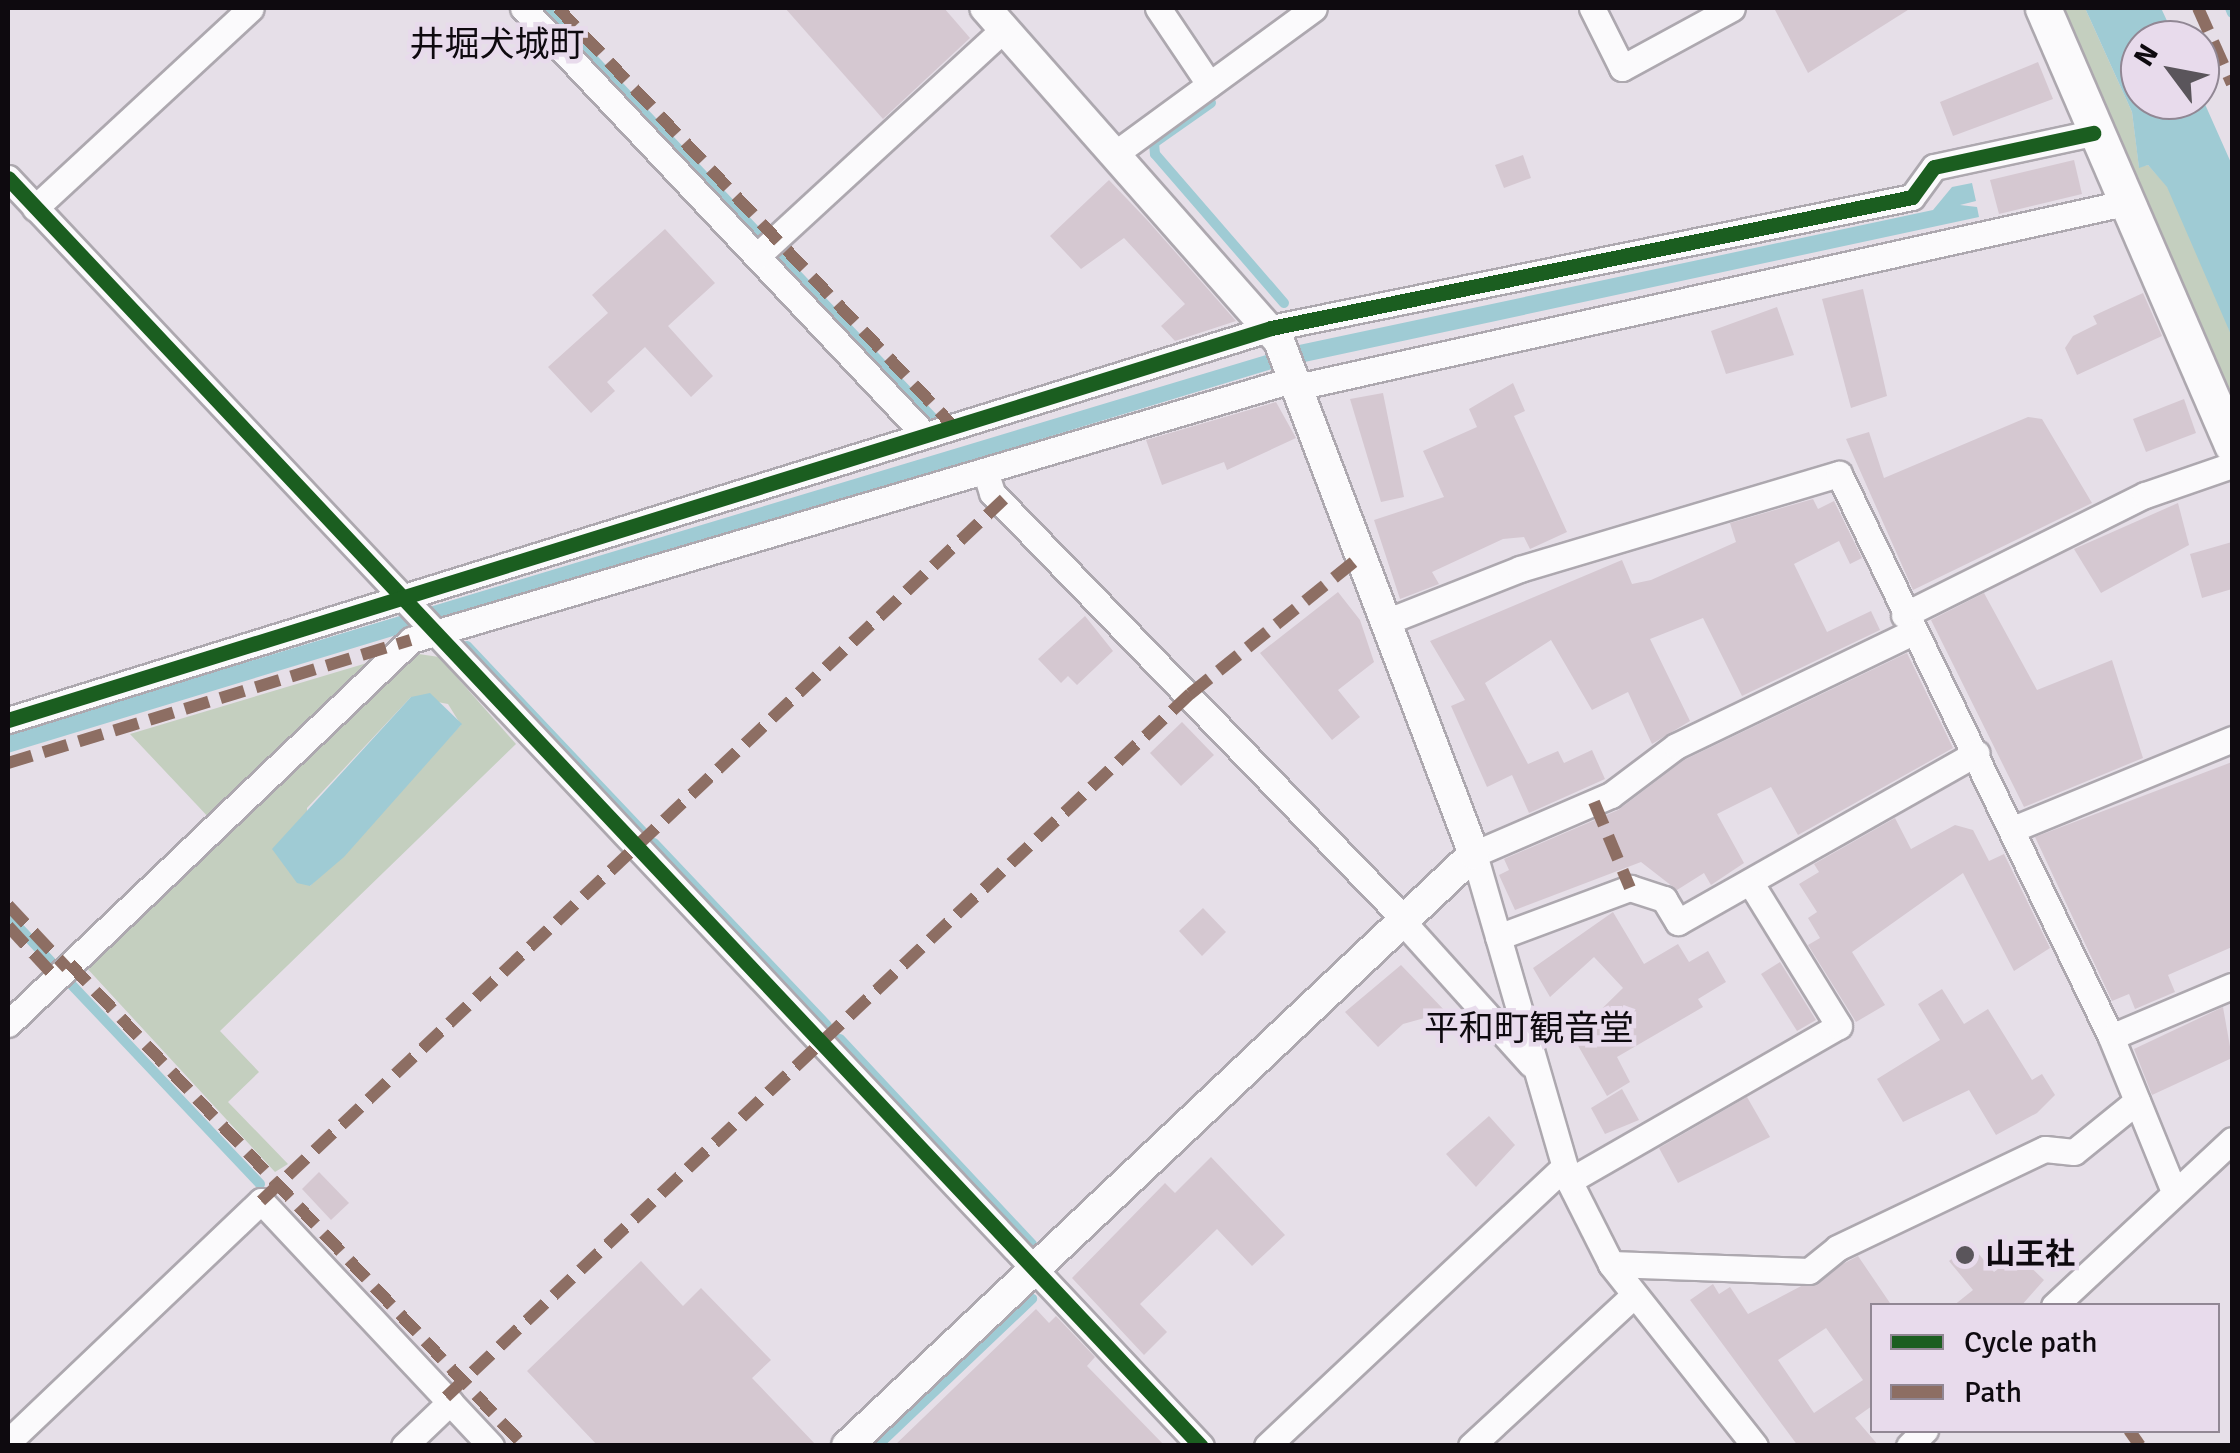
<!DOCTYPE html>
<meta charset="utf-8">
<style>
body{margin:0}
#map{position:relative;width:2240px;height:1453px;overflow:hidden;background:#e6dfe8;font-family:Signika,"Noto Sans JP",sans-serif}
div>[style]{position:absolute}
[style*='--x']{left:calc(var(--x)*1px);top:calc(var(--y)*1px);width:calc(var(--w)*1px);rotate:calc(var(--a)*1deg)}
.green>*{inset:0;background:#c4cfbf}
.water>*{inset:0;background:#9fcbd4}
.stream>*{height:10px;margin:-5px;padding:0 5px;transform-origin:5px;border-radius:5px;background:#9fcbd4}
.building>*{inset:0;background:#d5c8d1}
.roads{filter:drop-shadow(2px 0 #ada8af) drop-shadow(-2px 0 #ada8af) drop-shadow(0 2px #ada8af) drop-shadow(0 -2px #ada8af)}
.minor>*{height:25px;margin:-12.5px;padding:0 12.5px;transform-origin:12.5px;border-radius:12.5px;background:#fbfafc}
.tertiary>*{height:30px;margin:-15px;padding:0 15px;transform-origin:15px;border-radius:15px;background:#fbfafc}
.secondary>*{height:35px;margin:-17.5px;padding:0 17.5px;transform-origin:17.5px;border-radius:17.5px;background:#fbfafc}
.quiet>*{height:12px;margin-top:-6px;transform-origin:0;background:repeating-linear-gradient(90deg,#8d6e63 0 25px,transparent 0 37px)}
.cycleway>*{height:15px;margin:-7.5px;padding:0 7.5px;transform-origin:7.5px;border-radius:7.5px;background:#1b5e20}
.dots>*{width:28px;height:28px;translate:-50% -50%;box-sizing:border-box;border:5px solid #e8dbec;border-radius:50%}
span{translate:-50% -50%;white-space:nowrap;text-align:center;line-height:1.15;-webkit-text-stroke:9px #e8dbec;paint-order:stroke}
.poi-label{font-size:30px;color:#0e0a0f;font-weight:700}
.left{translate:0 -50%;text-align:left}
.quarter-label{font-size:35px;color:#0e0a0f}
.frame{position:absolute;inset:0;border:10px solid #0e0a0f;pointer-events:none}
.legend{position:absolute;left:1870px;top:1303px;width:350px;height:130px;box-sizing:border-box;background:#e8dbec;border:2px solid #918794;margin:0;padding:12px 18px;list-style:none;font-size:30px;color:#0e0a0f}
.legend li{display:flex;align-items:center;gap:20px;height:50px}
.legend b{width:50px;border:2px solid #918794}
.north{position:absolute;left:2120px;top:20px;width:100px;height:100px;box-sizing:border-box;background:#e8dbec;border:2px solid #918794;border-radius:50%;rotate:302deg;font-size:28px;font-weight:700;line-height:40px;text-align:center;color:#0e0a0f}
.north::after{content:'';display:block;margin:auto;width:35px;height:45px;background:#5a555b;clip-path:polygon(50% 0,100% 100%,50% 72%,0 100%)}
</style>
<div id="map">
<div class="green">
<i style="clip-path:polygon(2063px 8px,2085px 8px,2132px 112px,2139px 167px,2148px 165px,2167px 186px,2199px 249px,2232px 337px,2232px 408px)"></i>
<i style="clip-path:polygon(evenodd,412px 653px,439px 657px,516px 744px,220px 1031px,259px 1072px,228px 1102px,288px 1164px,275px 1172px,84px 965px,412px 653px,411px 697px,448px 704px,461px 725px,310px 886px,307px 808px,411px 697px)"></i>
<i style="clip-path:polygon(377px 660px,212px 821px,130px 734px)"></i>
</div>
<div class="water">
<i style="clip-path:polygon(2085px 8px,2161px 8px,2176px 40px,2140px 40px,2140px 100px,2200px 93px,2232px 165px,2232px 337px,2167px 187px,2148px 165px,2139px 168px,2132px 112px)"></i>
<i style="clip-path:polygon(1972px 183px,1976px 201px,1960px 205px,1977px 207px,1979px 217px,1272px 369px,8px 753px,8px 734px,1299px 345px,1933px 210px,1952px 187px)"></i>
<i style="clip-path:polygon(430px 693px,462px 724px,344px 857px,310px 886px,297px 883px,272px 849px,411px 697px)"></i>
</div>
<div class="stream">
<i style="--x:545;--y:8;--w:313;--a:46.6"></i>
<i style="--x:2230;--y:8;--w:5;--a:68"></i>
<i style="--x:1211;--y:103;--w:70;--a:144.9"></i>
<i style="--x:1154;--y:143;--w:11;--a:85"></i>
<i style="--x:1155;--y:154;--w:197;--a:49.1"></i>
<i style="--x:781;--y:258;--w:221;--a:46.5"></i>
<i style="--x:467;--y:646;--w:255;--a:46.6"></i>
<i style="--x:654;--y:843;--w:251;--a:46.5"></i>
<i style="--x:8;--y:916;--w:70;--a:46.7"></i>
<i style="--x:69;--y:982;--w:278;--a:46.6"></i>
<i style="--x:840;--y:1039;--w:281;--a:46.9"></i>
<i style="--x:877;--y:1446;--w:214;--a:-43.5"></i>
</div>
<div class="building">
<i style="clip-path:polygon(785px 8px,944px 8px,970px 38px,883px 119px)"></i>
<i style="clip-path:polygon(1774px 8px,1911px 8px,1808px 73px)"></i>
<i style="clip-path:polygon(2038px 62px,2053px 99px,1953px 136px,1940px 102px)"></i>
<i style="clip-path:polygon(1523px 155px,1531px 178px,1504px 188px,1495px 165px)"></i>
<i style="clip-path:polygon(2074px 160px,2082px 194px,1999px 214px,1990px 180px)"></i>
<i style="clip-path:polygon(1109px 180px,1148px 221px,1236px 321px,1175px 341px,1161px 326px,1185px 304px,1124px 238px,1081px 269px,1050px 236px)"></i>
<i style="clip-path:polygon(665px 229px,715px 283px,668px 326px,713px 376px,691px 397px,645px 347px,607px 382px,615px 391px,591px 413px,548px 367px,608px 313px,592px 295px)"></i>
<i style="clip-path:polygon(1863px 289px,1887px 396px,1851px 408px,1822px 299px)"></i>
<i style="clip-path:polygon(2143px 293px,2162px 336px,2077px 375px,2065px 348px,2073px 336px,2097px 324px,2093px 316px)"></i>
<i style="clip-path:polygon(1777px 307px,1794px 355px,1726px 374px,1711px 331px)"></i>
<i style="clip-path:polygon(1513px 383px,1525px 411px,1514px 416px,1567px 532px,1530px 549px,1524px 537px,1503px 539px,1432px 572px,1439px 584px,1400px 599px,1374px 520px,1444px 497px,1423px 451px,1477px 427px,1469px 409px)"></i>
<i style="clip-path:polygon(1383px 393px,1404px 497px,1381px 502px,1350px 399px)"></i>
<i style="clip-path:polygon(2184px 399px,2196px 433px,2146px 452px,2133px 419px)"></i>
<i style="clip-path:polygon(1276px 402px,1296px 438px,1227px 470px,1224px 462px,1162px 485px,1146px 440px)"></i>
<i style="clip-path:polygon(2028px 417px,2042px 419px,2092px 503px,1913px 590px,1846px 439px,1869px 432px,1884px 478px)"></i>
<i style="clip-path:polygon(1813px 499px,1818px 509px,1834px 501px,1862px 558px,1850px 564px,1839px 541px,1794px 564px,1827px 632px,1871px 611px,1880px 630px,1742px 696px,1703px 618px,1650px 639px,1690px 721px,1652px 744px,1628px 692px,1592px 710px,1551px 640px,1485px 683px,1528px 764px,1558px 751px,1564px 763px,1592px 750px,1605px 779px,1529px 813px,1512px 775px,1487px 787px,1451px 706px,1465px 700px,1430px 641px,1622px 560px,1632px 584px,1651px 580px,1736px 542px,1730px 523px)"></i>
<i style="clip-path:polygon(2178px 503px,2189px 545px,2101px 593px,2074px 549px)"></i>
<i style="clip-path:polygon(2232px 542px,2232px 589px,2202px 598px,2190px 554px)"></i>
<i style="clip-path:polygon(1338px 592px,1360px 620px,1374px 662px,1338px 690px,1360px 717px,1332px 740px,1260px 653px)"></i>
<i style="clip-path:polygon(1984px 593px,2037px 690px,2112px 660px,2143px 758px,2024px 807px,1931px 620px)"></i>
<i style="clip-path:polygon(1085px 616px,1113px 651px,1077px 685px,1068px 676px,1061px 683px,1038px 659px)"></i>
<i style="clip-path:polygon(1907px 653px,1953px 748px,1798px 835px,1771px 787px,1717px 814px,1744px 863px,1711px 885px,1704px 873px,1677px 890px,1641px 862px,1515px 910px,1499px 875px,1509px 870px,1504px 859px,1618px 810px,1684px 760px)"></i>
<i style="clip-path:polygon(1182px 722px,1214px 755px,1181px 786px,1150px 753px)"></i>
<i style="clip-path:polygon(2232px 762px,2232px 947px,2168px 975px,2175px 992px,2135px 1009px,2129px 994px,2112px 1001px,2035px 837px)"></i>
<i style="clip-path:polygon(1895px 818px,1911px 849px,1955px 825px,1973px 830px,1989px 861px,2004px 854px,2050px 948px,2014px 971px,1963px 873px,1852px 952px,1885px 1005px,1856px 1022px,1808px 945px,1820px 938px,1808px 918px,1817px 912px,1799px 884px,1819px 872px,1814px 864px)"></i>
<i style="clip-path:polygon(1203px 908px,1226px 932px,1202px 956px,1179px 931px)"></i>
<i style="clip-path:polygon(1613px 912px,1644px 964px,1678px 944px,1689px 962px,1708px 951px,1726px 982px,1698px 999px,1703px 1007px,1617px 1057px,1630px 1082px,1607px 1096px,1573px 1037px,1623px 988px,1594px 957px,1550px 997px,1533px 968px)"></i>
<i style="clip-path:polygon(1780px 962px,1816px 1020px,1797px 1031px,1761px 974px)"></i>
<i style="clip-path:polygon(1401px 965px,1446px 1012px,1403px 1024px,1378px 1047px,1345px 1012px)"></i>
<i style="clip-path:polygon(1942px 989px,1964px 1024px,1988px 1009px,2032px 1080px,2042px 1074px,2055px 1095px,2037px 1113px,1996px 1135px,1969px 1090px,1903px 1122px,1877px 1079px,1940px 1040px,1918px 1004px)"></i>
<i style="clip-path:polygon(2223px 1007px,2232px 1058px,2152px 1095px,2134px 1049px)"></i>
<i style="clip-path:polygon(1622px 1089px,1639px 1120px,1605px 1134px,1591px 1108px)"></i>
<i style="clip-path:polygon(1747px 1097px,1770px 1137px,1678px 1183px,1659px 1148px)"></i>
<i style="clip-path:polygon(1489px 1116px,1515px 1145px,1476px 1187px,1446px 1154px)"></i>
<i style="clip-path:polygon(1211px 1157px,1285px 1235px,1252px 1266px,1217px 1229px,1140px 1304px,1167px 1332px,1144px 1355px,1072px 1278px,1165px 1183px,1175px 1193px)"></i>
<i style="clip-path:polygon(319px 1172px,349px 1203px,331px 1220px,302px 1189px)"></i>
<i style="clip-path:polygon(1971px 1245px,1994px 1272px,2017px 1254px,2044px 1280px,2021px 1306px,1953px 1306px,1973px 1290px,1949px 1261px)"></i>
<i style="clip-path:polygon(evenodd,1858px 1256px,1892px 1306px,1872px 1306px,1872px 1406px,1855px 1418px,1879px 1446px,1798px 1446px,1690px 1300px,1713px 1284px,1719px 1294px,1730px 1287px,1748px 1314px,1858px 1256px,1826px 1328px,1863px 1380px,1814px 1413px,1778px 1360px,1826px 1328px)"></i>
<i style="clip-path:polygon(641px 1261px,683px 1306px,701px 1288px,771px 1360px,752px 1378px,817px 1446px,598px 1446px,527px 1371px)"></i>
<i style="clip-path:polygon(1036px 1309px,1049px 1323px,1056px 1316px,1095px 1357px,1087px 1366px,1165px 1446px,894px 1446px)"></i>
</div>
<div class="roads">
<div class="minor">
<i style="--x:523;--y:8;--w:585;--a:46.73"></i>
<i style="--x:1158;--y:8;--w:92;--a:56.1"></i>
<i style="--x:1592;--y:8;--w:67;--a:63.4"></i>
<i style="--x:1622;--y:68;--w:125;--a:-28.6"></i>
<i style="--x:1116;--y:153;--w:245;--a:-36.2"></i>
<i style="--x:8;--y:178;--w:1741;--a:46.75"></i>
<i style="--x:35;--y:208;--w:294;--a:-42.8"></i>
<i style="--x:757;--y:256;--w:335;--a:-42.6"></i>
<i style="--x:1297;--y:387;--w:847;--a:-12.54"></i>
<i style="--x:985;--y:471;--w:23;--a:72"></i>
<i style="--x:992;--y:493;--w:594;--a:45.95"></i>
<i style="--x:1904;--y:615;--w:269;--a:-26.5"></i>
<i style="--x:2145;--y:495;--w:92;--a:-19"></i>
<i style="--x:1388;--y:621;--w:142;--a:-21.5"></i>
<i style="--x:1520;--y:569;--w:333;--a:-16.6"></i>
<i style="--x:1839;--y:474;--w:625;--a:64.21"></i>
<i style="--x:2111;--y:1037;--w:166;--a:67.8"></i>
<i style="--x:8;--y:720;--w:1322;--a:-17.24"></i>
<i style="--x:1271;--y:328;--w:654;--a:-11.55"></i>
<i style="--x:1912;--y:197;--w:37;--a:-54"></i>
<i style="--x:1934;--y:167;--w:163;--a:-12.1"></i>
<i style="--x:2013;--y:829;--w:237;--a:-22.3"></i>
<i style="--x:1403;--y:922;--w:191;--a:48"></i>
<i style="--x:1498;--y:937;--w:141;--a:-20.4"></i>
<i style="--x:1630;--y:888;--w:36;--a:18"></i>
<i style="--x:1664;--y:899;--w:27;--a:59"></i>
<i style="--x:1678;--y:922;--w:343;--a:-29.5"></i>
<i style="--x:8;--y:1024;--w:557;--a:-43.62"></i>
<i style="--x:411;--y:640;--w:922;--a:-16.45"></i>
<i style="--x:2111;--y:1037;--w:131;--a:-22.9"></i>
<i style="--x:1569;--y:1181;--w:311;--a:-29.9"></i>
<i style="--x:1839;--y:1026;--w:169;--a:-121.7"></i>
<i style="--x:1611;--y:1264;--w:198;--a:2"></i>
<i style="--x:1809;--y:1271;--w:36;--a:-39"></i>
<i style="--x:1837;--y:1248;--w:230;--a:-25.5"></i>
<i style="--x:2045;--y:1149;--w:29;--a:6"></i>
<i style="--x:2074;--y:1152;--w:81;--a:-39"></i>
<i style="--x:2054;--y:1306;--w:243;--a:-43"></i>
<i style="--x:8;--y:1442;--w:349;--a:-43.6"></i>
<i style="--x:261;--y:1201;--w:336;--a:46.8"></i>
<i style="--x:404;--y:1446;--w:64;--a:-43.7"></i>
<i style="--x:1267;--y:1446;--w:406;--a:-43.2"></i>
<i style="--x:1471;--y:1446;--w:222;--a:-42.8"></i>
<i style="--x:1755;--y:1446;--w:232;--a:-128.4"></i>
<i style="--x:1611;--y:1264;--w:93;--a:-116.8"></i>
<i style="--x:1569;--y:1181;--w:341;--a:-106.2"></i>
<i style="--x:1474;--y:854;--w:149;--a:-23.3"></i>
<i style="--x:1611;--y:795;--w:81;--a:-37"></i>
<i style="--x:1676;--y:746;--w:263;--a:-25.7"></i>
<i style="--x:1909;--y:1446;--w:23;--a:-45"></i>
</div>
<div class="tertiary">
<i style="--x:847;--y:1446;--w:862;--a:-43.36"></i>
<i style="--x:1474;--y:854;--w:549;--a:-110.81"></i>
<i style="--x:1279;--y:341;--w:444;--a:-131.4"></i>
</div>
<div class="secondary">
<i style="--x:2043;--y:8;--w:476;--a:66.6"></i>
</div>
</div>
<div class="quiet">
<i style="--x:558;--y:8;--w:575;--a:46.62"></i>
<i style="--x:2198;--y:8;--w:83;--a:65.9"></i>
<i style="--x:8;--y:763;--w:421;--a:-17"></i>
<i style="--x:1594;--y:802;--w:93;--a:67.3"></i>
<i style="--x:8;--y:905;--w:86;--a:46.9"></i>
<i style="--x:8;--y:926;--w:71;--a:47.3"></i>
<i style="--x:70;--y:964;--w:662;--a:46.71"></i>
<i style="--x:261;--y:1201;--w:1022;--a:-43.37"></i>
<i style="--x:446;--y:1397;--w:1024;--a:-43.38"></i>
<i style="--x:1190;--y:694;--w:221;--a:-38.9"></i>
<i style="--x:2129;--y:1430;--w:19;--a:55"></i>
</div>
<div class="cycleway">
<i style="--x:8;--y:178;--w:1741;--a:46.75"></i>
<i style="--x:8;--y:720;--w:1322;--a:-17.24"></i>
<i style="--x:1271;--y:328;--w:654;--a:-11.55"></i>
<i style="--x:1912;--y:197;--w:37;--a:-54"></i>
<i style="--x:1934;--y:167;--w:163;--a:-12.1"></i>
</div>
<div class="dots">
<i style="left:1965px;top:1255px;background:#5a555b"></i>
</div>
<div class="poi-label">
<span class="left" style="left:1985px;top:1255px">山王社</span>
</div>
<div class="quarter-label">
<span style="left:497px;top:45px">井堀犬城町</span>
<span style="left:1529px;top:1029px">平和町観音堂</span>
</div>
<div class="frame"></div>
<ul class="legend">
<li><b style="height:12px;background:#1b5e20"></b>Cycle path</li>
<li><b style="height:12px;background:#8d6e63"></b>Path</li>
</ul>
<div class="north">N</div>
</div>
